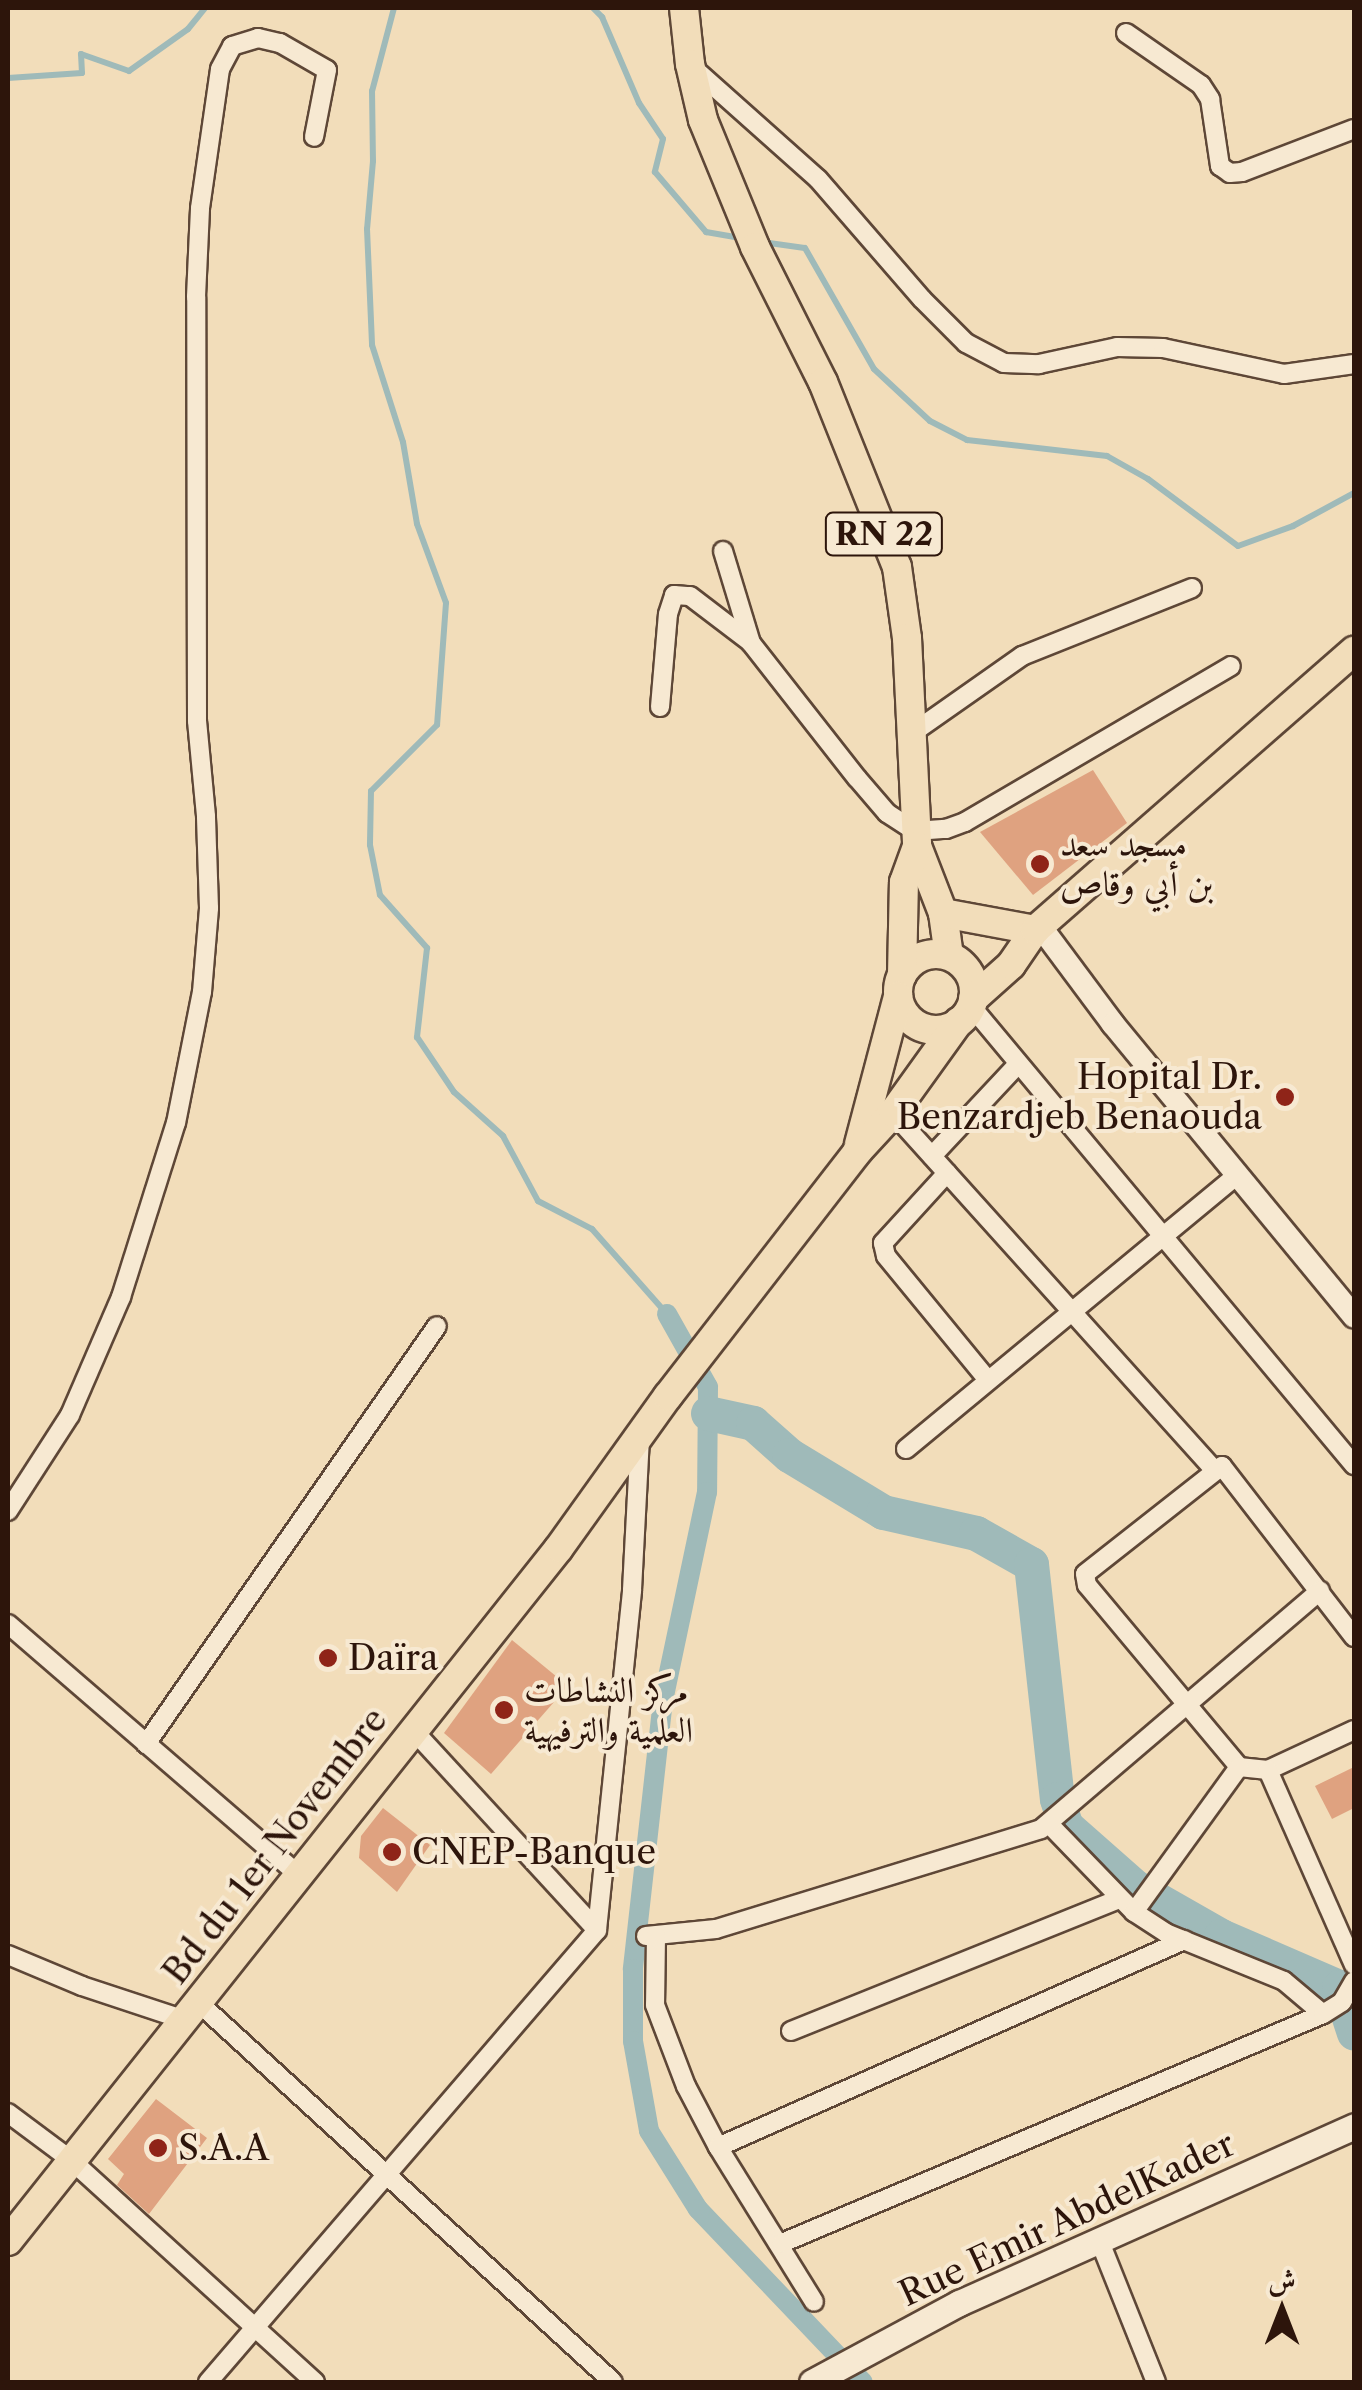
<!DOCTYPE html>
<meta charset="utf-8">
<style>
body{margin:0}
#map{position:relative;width:1362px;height:2390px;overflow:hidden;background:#f2ddba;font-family:"Libre Caslon Text",Amiri,serif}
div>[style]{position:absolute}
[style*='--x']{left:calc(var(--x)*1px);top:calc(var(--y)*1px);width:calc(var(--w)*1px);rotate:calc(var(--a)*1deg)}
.stream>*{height:6px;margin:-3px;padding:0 3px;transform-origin:3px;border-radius:3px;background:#9fbab9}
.canal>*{height:20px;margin:-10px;padding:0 10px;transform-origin:10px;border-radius:10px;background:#9fbab9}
.river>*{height:35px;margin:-17.5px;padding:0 17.5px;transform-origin:17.5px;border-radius:17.5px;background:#9fbab9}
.building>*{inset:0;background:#dfa280}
.roads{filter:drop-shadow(2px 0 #5e4737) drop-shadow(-2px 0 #5e4737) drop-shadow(0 2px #5e4737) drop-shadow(0 -2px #5e4737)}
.minor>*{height:18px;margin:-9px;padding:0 9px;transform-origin:9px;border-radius:9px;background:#f7e9d2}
.tertiary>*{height:22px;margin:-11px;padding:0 11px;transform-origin:11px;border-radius:11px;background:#f7e9d2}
.secondary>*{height:25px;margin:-12.5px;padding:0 12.5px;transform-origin:12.5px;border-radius:12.5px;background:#f7e9d2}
.primary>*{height:28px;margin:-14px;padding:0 14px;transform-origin:14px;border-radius:14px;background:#f2ddba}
.primary>.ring{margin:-14px;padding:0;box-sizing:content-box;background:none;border:28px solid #f2ddba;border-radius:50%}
.dots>*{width:28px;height:28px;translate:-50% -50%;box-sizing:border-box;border:5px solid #f7e9d2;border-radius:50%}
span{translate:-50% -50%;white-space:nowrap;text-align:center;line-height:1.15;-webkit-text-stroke:8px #f7e9d2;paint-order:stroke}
.shield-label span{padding:2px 8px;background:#f7e9d2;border:2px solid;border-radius:8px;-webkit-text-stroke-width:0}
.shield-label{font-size:32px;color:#2d150b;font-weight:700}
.poi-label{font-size:35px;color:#2d150b}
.left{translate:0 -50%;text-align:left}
.right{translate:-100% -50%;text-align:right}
.street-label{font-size:35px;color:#2d150b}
.frame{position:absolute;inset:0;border:10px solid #2d150b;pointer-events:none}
.north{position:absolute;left:1232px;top:2260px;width:100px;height:100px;-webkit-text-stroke:8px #f7e9d2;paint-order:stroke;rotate:0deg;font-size:28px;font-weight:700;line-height:40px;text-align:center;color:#2d150b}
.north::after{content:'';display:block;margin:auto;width:35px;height:45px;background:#2d150b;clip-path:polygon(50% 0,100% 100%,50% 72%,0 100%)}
</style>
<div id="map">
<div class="stream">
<i style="--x:394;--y:8;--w:86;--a:104.8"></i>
<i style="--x:372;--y:91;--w:70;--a:89.2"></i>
<i style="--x:373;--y:161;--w:68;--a:95"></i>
<i style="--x:367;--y:229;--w:116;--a:87.5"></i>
<i style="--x:372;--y:345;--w:102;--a:72.3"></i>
<i style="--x:403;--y:442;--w:83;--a:80.3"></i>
<i style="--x:417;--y:524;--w:84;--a:69.8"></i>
<i style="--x:446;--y:603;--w:122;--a:94.2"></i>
<i style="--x:437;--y:725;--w:93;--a:135"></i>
<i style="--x:371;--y:791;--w:54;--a:91.1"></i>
<i style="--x:370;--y:845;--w:51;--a:78.7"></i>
<i style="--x:380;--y:895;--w:71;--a:48.4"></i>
<i style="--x:427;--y:948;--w:90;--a:96.4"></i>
<i style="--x:417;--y:1037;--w:66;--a:56.1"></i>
<i style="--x:454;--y:1092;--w:66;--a:41.9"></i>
<i style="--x:503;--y:1136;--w:74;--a:61.7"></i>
<i style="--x:538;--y:1201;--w:61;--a:27.4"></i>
<i style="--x:592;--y:1229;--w:113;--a:48.6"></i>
<i style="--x:593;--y:8;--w:13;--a:45"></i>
<i style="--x:602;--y:17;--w:94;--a:66.7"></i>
<i style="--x:639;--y:103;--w:43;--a:56.3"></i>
<i style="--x:663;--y:139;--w:34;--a:104"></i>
<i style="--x:655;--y:172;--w:79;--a:49.6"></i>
<i style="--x:706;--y:232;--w:35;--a:10"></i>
<i style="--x:8;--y:78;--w:74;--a:-3.9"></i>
<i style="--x:82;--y:73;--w:19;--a:-93"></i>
<i style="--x:81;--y:54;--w:51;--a:19.5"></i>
<i style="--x:129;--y:71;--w:72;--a:-35.4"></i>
<i style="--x:188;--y:29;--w:27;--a:-51"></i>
<i style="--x:762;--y:242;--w:43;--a:7.9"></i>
<i style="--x:805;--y:248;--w:139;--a:60.3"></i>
<i style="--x:874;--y:369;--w:76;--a:42.9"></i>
<i style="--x:930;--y:421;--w:42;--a:27.2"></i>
<i style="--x:967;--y:440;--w:141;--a:6.5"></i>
<i style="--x:1107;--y:456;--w:47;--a:29.3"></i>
<i style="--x:1148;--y:479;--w:112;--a:36.7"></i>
<i style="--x:1238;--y:546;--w:59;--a:-20"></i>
<i style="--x:1293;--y:526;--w:69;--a:-28.4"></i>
</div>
<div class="canal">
<i style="--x:667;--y:1314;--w:84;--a:60.7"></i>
<i style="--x:708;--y:1387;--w:105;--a:90.5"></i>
<i style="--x:707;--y:1492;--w:213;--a:101.9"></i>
<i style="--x:663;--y:1700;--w:271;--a:96.4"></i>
<i style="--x:633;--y:1969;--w:72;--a:90"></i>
<i style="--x:633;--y:2041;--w:91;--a:79.9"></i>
<i style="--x:649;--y:2131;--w:92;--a:57.9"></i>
<i style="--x:698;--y:2209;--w:239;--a:46.4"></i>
</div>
<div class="river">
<i style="--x:708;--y:1413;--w:46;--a:12.5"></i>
<i style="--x:753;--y:1423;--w:48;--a:41.6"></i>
<i style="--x:789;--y:1455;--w:110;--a:31.2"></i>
<i style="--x:883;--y:1512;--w:95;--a:12.7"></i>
<i style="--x:976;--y:1533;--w:63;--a:29.4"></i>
<i style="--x:1031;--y:1564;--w:236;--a:83.7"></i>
<i style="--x:1057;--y:1799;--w:28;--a:72"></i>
<i style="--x:1066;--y:1826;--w:92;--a:41.5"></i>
<i style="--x:1135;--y:1887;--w:99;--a:29.7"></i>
<i style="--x:1221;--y:1936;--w:129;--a:23.4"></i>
<i style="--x:1339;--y:1987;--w:48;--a:71.9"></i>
</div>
<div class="building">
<i style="clip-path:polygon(1093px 770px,1127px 823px,1033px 895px,980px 832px)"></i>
<i style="clip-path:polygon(512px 1640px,568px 1686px,491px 1774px,444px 1733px)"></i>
<i style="clip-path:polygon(1354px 1767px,1354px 1808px,1332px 1819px,1315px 1786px)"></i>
<i style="clip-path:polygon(383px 1808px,430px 1845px,397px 1892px,359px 1858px,361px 1836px)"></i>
<i style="clip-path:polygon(156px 2099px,207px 2138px,149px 2214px,117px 2185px,124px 2174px,108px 2159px)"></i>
</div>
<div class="roads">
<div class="minor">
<i style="--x:1126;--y:33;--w:91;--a:34.7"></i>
<i style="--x:1201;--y:85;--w:17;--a:57"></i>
<i style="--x:1210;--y:99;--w:68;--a:81.5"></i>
<i style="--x:1220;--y:166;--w:12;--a:35"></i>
<i style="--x:1230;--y:173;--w:12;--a:-5"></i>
<i style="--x:1242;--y:172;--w:120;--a:-21"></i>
<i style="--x:690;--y:65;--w:171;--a:41.7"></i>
<i style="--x:818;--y:179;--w:159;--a:49.1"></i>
<i style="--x:922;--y:299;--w:62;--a:45"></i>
<i style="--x:966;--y:343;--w:43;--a:27.8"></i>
<i style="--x:1004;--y:363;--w:35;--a:2"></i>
<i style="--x:1039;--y:364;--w:80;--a:-12.3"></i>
<i style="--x:1117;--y:347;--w:46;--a:1.2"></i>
<i style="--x:1163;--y:348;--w:124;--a:12.1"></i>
<i style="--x:1284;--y:374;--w:71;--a:-8.1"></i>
<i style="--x:723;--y:551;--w:96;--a:73.1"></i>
<i style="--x:751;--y:643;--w:172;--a:51.9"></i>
<i style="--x:857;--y:778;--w:46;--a:49.4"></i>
<i style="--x:887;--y:813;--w:33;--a:33"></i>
<i style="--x:915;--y:831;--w:31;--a:-4"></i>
<i style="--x:946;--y:829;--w:20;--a:-20"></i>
<i style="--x:965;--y:822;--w:308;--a:-30.4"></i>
<i style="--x:660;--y:707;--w:93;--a:-85.1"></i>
<i style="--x:668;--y:614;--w:20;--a:-72"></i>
<i style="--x:674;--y:595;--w:16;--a:4"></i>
<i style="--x:690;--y:596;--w:74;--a:37.3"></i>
<i style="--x:911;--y:734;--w:136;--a:-35.1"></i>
<i style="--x:1022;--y:656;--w:183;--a:-21.8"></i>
<i style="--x:971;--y:1006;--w:598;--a:50.16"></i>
<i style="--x:893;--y:1113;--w:480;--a:48"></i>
<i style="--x:932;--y:1156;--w:126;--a:-46.9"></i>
<i style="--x:947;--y:1173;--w:95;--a:132.4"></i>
<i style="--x:883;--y:1243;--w:13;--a:77"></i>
<i style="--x:886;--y:1256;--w:161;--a:50.6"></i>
<i style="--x:906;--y:1449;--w:431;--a:-39.6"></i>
<i style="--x:8;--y:1511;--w:114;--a:-57.1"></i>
<i style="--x:70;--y:1415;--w:129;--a:-66.6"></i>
<i style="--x:121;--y:1297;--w:182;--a:-72.5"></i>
<i style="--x:176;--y:1123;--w:134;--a:-78.8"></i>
<i style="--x:202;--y:992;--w:84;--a:-85.2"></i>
<i style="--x:209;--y:908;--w:92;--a:-91.9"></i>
<i style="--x:206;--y:816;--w:95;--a:-95.4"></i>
<i style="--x:197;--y:721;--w:424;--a:-90.1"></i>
<i style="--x:196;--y:297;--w:89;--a:-87.4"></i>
<i style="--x:200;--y:208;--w:140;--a:-81.8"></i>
<i style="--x:220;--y:69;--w:26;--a:-62"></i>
<i style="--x:232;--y:46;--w:27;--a:-17"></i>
<i style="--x:258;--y:38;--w:23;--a:13"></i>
<i style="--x:280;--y:43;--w:54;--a:29.9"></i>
<i style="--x:327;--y:70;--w:68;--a:101"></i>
<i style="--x:8;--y:1624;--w:383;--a:40.8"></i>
<i style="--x:1354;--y:1637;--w:216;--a:-127.7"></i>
<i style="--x:1222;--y:1466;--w:174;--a:141.8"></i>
<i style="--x:1085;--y:1574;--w:11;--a:80"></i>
<i style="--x:1087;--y:1585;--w:237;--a:50.1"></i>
<i style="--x:1239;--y:1767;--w:29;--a:6"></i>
<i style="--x:1268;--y:1770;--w:95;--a:-24.9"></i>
<i style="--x:413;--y:1730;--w:272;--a:47.4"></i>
<i style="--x:146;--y:1744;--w:509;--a:-55.16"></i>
<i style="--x:1268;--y:1770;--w:213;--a:66.2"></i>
<i style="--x:1049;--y:1824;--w:122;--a:46"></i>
<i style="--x:1134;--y:1912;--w:38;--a:33"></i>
<i style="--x:1166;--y:1933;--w:127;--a:22.1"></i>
<i style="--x:1284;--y:1981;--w:51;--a:40.2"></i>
<i style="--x:1134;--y:1912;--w:179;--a:-54.1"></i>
<i style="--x:646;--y:1936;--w:70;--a:-5.7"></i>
<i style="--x:716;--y:1929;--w:340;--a:-17.1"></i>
<i style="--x:1041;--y:1829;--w:367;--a:-40.5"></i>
<i style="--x:656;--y:1936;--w:69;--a:90.8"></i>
<i style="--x:655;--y:2005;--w:87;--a:69.1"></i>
<i style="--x:686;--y:2086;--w:69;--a:62.3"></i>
<i style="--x:718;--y:2147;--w:182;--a:58.2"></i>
<i style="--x:8;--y:1955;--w:80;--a:22.7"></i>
<i style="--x:82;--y:1986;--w:108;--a:18.3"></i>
<i style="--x:199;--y:2003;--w:561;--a:42.47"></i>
<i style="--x:791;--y:2031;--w:354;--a:-21.9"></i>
<i style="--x:8;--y:2113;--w:79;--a:36.7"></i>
<i style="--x:71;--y:2160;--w:330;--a:42.3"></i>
<i style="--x:718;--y:2147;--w:510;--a:-23.95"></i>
<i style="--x:1100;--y:2242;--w:151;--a:68.2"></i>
<i style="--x:782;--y:2243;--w:587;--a:-22.94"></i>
<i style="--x:1323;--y:2014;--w:22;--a:-32"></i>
<i style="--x:1342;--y:2002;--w:24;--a:-60"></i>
<i style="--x:208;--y:2382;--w:596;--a:-49.28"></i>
<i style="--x:597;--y:1930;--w:342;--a:-84.1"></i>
<i style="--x:632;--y:1590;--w:153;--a:-87"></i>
</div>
<div class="tertiary">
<i style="--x:1040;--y:926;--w:122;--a:53.3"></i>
<i style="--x:1113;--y:1024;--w:379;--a:50.5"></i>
</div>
<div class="secondary">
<i style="--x:812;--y:2382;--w:167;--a:-28.3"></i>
<i style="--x:959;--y:2303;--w:433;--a:-24.1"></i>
</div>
<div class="primary">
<i style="--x:684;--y:8;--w:56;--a:83.9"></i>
<i style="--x:690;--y:64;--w:57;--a:76.9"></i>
<i style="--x:703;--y:120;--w:137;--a:67.7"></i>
<i style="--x:755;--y:247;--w:151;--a:63.3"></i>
<i style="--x:823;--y:382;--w:199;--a:68.2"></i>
<i style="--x:897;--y:567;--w:72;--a:82"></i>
<i style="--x:907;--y:638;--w:208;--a:87.2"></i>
<i style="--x:917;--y:846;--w:72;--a:68.8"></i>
<i style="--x:943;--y:913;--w:43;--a:82.1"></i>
<i style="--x:943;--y:913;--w:94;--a:10.5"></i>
<i class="ring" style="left:898px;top:954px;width:48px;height:48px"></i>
<i style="--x:902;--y:975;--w:93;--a:-88.8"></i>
<i style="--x:904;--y:882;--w:38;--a:-70"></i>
<i style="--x:973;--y:999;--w:51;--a:-41.8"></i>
<i style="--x:1011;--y:965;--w:42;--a:-55.6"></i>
<i style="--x:1035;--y:930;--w:424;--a:-41.2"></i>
<i style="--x:859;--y:1144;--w:153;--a:-75.2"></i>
<i style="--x:8;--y:2241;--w:885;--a:-51.51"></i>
<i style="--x:559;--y:1548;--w:187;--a:-54.4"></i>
<i style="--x:668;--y:1396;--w:309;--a:-52.2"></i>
<i style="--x:857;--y:1152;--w:53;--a:-47.3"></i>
<i style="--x:893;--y:1113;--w:113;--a:-54.3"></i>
</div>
</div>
<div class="dots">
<i style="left:1040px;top:864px;background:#8f2418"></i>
<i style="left:1285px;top:1097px;background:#8f2418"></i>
<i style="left:328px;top:1658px;background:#8f2418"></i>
<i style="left:504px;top:1710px;background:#8f2418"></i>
<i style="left:392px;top:1852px;background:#8f2418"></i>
<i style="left:158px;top:2148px;background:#8f2418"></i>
</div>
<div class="shield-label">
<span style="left:884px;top:534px">RN 22</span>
</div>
<div class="poi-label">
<span class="left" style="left:1060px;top:864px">مسجد سعد<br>بن أبي وقاص</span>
<span class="right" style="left:1262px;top:1097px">Hopital Dr.<br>Benzardjeb Benaouda</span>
<span class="left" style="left:348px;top:1658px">Daïra</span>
<span class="left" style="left:524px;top:1710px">مركز النشاطات<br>العلمية والترفيهية</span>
<span class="left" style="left:412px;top:1852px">CNEP-Banque</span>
<span class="left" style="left:178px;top:2148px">S.A.A</span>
</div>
<div class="street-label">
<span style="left:275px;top:1846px;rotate:-52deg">Bd du 1er Novembre</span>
<span style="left:1067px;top:2219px;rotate:-25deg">Rue Emir AbdelKader</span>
</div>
<div class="frame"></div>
<div class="north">ش</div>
</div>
